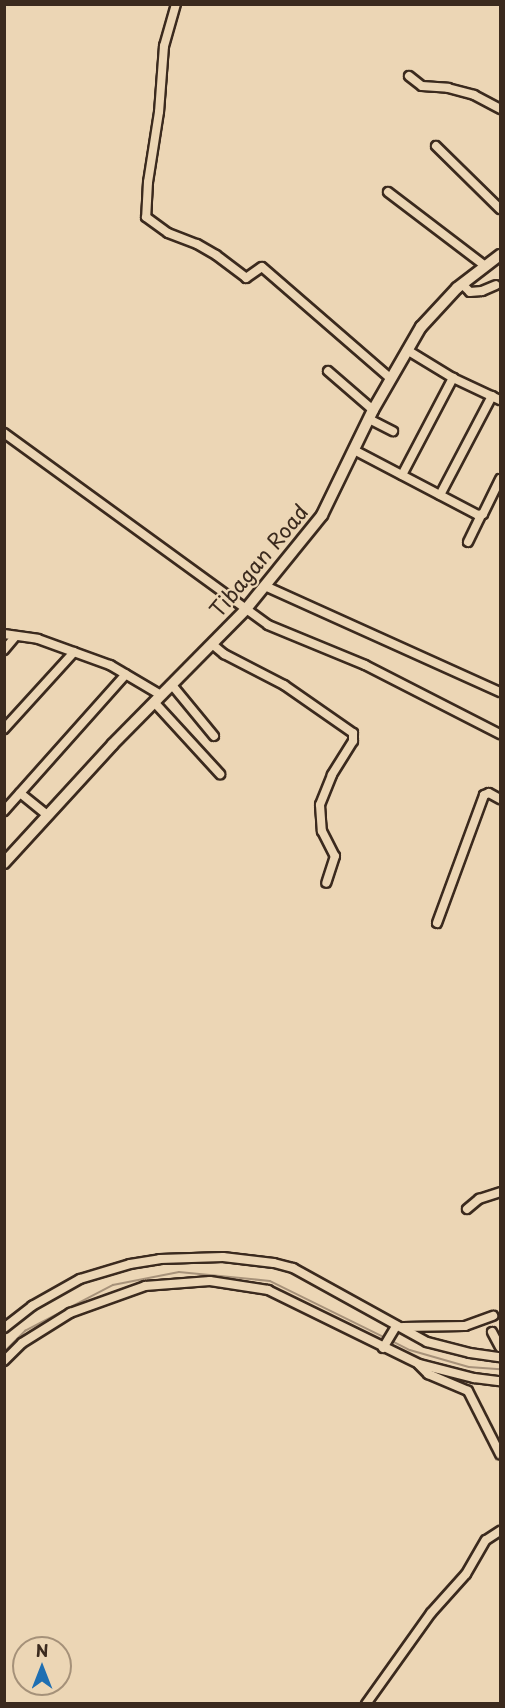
<!DOCTYPE html>
<style>
body{margin:0}
#map{position:relative;width:505px;height:1708px;overflow:hidden;background:#ecd6b5;font-family:"Playpen Sans",sans-serif}
div>[style]{position:absolute}
[style*='--x']{left:calc(var(--x)*1px);top:calc(var(--y)*1px);width:calc(var(--w)*1px);rotate:calc(var(--a)*1deg)}
.stream>*{height:1.5px;margin:-0.75px;padding:0 0.75px;transform-origin:0.75px;border-radius:0.75px;background:#a7927a}
.roads{filter:drop-shadow(2px 0 #3b2a1e) drop-shadow(-2px 0 #3b2a1e) drop-shadow(0 2px #3b2a1e) drop-shadow(0 -2px #3b2a1e)}
.minor>*{height:8px;margin:-4px;padding:0 4px;transform-origin:4px;border-radius:4px;background:#ecd6b5}
.secondary>*{height:10px;margin:-5px;padding:0 5px;transform-origin:5px;border-radius:5px;background:#ecd6b5}
span{translate:-50% -50%;white-space:nowrap;text-align:center;line-height:1.15;-webkit-text-stroke:4.5px #ecd6b5;paint-order:stroke}
.street-label{font-size:21px;color:#3b2a1e}
.frame{position:absolute;inset:0;border:6px solid #3b2a1e;pointer-events:none}
.north{position:absolute;left:12px;top:1636px;width:60px;height:60px;box-sizing:border-box;background:#ecd6b5;border:2px solid #a59179;border-radius:50%;rotate:0deg;font-size:16px;font-weight:700;line-height:24px;text-align:center;color:#3b2a1e}
.north::after{content:'';display:block;margin:auto;width:21px;height:27px;background:#1f6fb2;clip-path:polygon(50% 0,100% 100%,50% 72%,0 100%)}
</style>
<div id="map">
<div class="stream">
<i style="--x:390;--y:1340;--w:22;--a:27"></i>
<i style="--x:410;--y:1350;--w:61;--a:16.1"></i>
<i style="--x:469;--y:1367;--w:31;--a:4"></i>
<i style="--x:4;--y:1352;--w:30;--a:-45"></i>
<i style="--x:25;--y:1331;--w:99;--a:-27.6"></i>
<i style="--x:113;--y:1285;--w:67;--a:-11.1"></i>
<i style="--x:179;--y:1272;--w:91;--a:5.6"></i>
<i style="--x:270;--y:1281;--w:129;--a:26.2"></i>
</div>
<div class="roads">
<div class="minor">
<i style="--x:176;--y:4;--w:44;--a:105.9"></i>
<i style="--x:164;--y:46;--w:66;--a:94.3"></i>
<i style="--x:159;--y:112;--w:71;--a:98.9"></i>
<i style="--x:148;--y:182;--w:35;--a:93"></i>
<i style="--x:146;--y:217;--w:27;--a:36"></i>
<i style="--x:168;--y:233;--w:31;--a:21"></i>
<i style="--x:197;--y:244;--w:22;--a:30"></i>
<i style="--x:216;--y:255;--w:38;--a:37"></i>
<i style="--x:246;--y:278;--w:19;--a:-35"></i>
<i style="--x:262;--y:267;--w:169;--a:40.9"></i>
<i style="--x:409;--y:76;--w:16;--a:38"></i>
<i style="--x:422;--y:86;--w:26;--a:4"></i>
<i style="--x:448;--y:88;--w:27;--a:15"></i>
<i style="--x:474;--y:95;--w:30;--a:28"></i>
<i style="--x:436;--y:146;--w:90;--a:44.5"></i>
<i style="--x:388;--y:192;--w:122;--a:37.3"></i>
<i style="--x:462;--y:284;--w:11;--a:45"></i>
<i style="--x:470;--y:292;--w:12;--a:-5"></i>
<i style="--x:482;--y:291;--w:15;--a:-23"></i>
<i style="--x:407;--y:350;--w:54;--a:31.3"></i>
<i style="--x:453;--y:378;--w:52;--a:25.1"></i>
<i style="--x:328;--y:371;--w:60;--a:40.9"></i>
<i style="--x:369;--y:419;--w:27;--a:27"></i>
<i style="--x:4;--y:433;--w:326;--a:36"></i>
<i style="--x:268;--y:625;--w:105;--a:22.4"></i>
<i style="--x:365;--y:665;--w:152;--a:27.1"></i>
<i style="--x:354;--y:450;--w:140;--a:27.7"></i>
<i style="--x:478;--y:515;--w:5;--a:-11"></i>
<i style="--x:483;--y:514;--w:39;--a:-64"></i>
<i style="--x:402;--y:475;--w:110;--a:-62.3"></i>
<i style="--x:440;--y:495;--w:112;--a:-62.3"></i>
<i style="--x:468;--y:542;--w:30;--a:-64"></i>
<i style="--x:265;--y:586;--w:258;--a:24.3"></i>
<i style="--x:4;--y:634;--w:34;--a:8"></i>
<i style="--x:38;--y:639;--w:77;--a:19.9"></i>
<i style="--x:110;--y:665;--w:59;--a:30.5"></i>
<i style="--x:212;--y:644;--w:16;--a:40"></i>
<i style="--x:224;--y:654;--w:68;--a:27.3"></i>
<i style="--x:284;--y:685;--w:84;--a:34.8"></i>
<i style="--x:353;--y:733;--w:8;--a:90"></i>
<i style="--x:353;--y:741;--w:40;--a:122"></i>
<i style="--x:332;--y:775;--w:32;--a:112"></i>
<i style="--x:320;--y:805;--w:26;--a:86"></i>
<i style="--x:322;--y:831;--w:28;--a:63"></i>
<i style="--x:335;--y:856;--w:28;--a:108"></i>
<i style="--x:4;--y:650;--w:17;--a:-50"></i>
<i style="--x:172;--y:685;--w:66;--a:50.5"></i>
<i style="--x:154;--y:702;--w:98;--a:47.5"></i>
<i style="--x:4;--y:729;--w:104;--a:-47.7"></i>
<i style="--x:20;--y:793;--w:36;--a:39"></i>
<i style="--x:4;--y:811;--w:183;--a:-48.3"></i>
<i style="--x:437;--y:923;--w:136;--a:-69.8"></i>
<i style="--x:484;--y:795;--w:5;--a:-22"></i>
<i style="--x:489;--y:793;--w:13;--a:29"></i>
<i style="--x:467;--y:1209;--w:16;--a:-40"></i>
<i style="--x:479;--y:1199;--w:22;--a:-18"></i>
<i style="--x:403;--y:1327;--w:62;--a:-0.9"></i>
<i style="--x:465;--y:1326;--w:30;--a:-20"></i>
<i style="--x:4;--y:1328;--w:36;--a:-38"></i>
<i style="--x:32;--y:1306;--w:55;--a:-29.4"></i>
<i style="--x:80;--y:1279;--w:52;--a:-16.7"></i>
<i style="--x:130;--y:1264;--w:30;--a:-9"></i>
<i style="--x:160;--y:1259;--w:63;--a:-1.8"></i>
<i style="--x:223;--y:1257;--w:51;--a:6.7"></i>
<i style="--x:274;--y:1263;--w:20;--a:15"></i>
<i style="--x:293;--y:1268;--w:153;--a:28.9"></i>
<i style="--x:427;--y:1342;--w:44;--a:14.3"></i>
<i style="--x:470;--y:1353;--w:30;--a:8"></i>
<i style="--x:492;--y:1332;--w:17;--a:62"></i>
<i style="--x:383;--y:1348;--w:26;--a:-59"></i>
<i style="--x:4;--y:1361;--w:25;--a:-45"></i>
<i style="--x:22;--y:1343;--w:57;--a:-32"></i>
<i style="--x:70;--y:1313;--w:80;--a:-19.8"></i>
<i style="--x:145;--y:1286;--w:65;--a:-4.4"></i>
<i style="--x:210;--y:1281;--w:59;--a:8.8"></i>
<i style="--x:268;--y:1290;--w:168;--a:26.1"></i>
<i style="--x:419;--y:1364;--w:57;--a:14.3"></i>
<i style="--x:474;--y:1378;--w:26;--a:7"></i>
<i style="--x:419;--y:1365;--w:13;--a:45"></i>
<i style="--x:428;--y:1374;--w:43;--a:23"></i>
<i style="--x:468;--y:1391;--w:71;--a:63.1"></i>
<i style="--x:366;--y:1704;--w:112;--a:-54.5"></i>
<i style="--x:431;--y:1613;--w:52;--a:-48.1"></i>
<i style="--x:466;--y:1574;--w:39;--a:-60"></i>
<i style="--x:486;--y:1540;--w:17;--a:-33"></i>
</div>
<div class="secondary">
<i style="--x:4;--y:863;--w:161;--a:-47.5"></i>
<i style="--x:113;--y:744;--w:190;--a:-45.4"></i>
<i style="--x:246;--y:609;--w:121;--a:-51"></i>
<i style="--x:322;--y:515;--w:117;--a:-64.1"></i>
<i style="--x:373;--y:410;--w:96;--a:-60"></i>
<i style="--x:421;--y:327;--w:53;--a:-47.3"></i>
<i style="--x:457;--y:288;--w:54;--a:-37.5"></i>
</div>
</div>
<div class="street-label">
<span style="left:258px;top:560px;rotate:-50deg">Tibagan Road</span>
</div>
<div class="frame"></div>
<div class="north">N</div>
</div>
